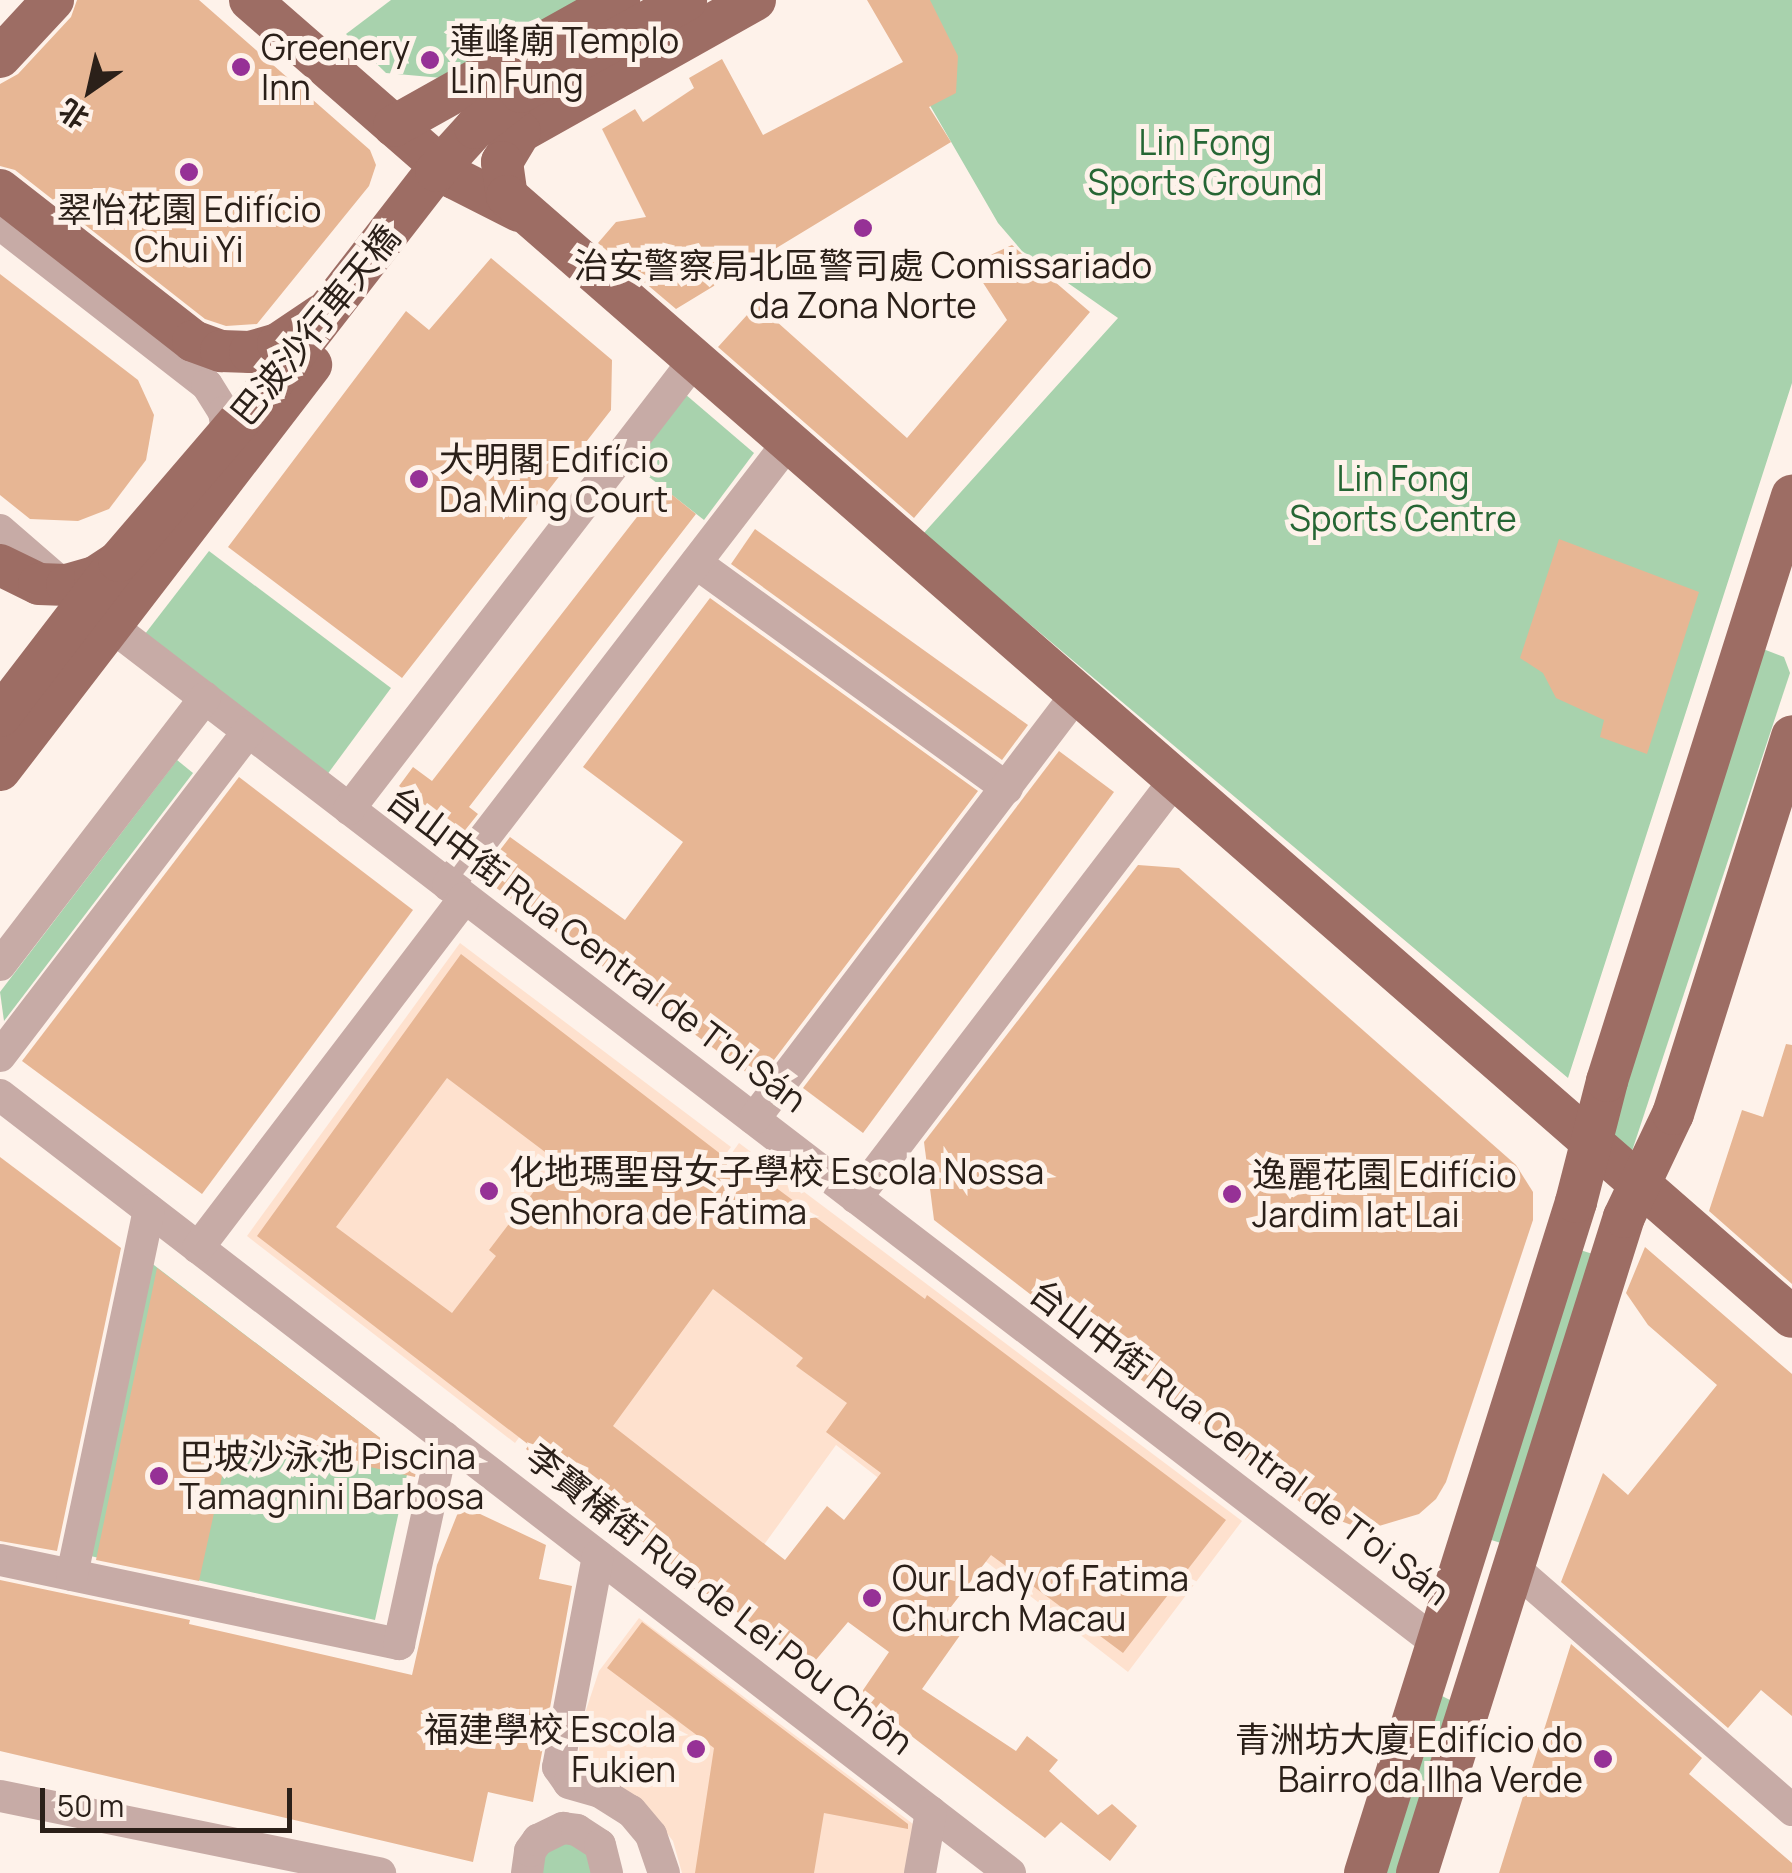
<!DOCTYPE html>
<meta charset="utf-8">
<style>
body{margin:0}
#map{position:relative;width:1792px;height:1873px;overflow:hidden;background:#fef2ea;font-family:Manrope,"Noto Sans SC",sans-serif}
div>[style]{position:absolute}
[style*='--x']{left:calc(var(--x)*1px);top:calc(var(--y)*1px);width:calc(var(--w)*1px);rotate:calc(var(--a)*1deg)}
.built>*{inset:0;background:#fee1ce}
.green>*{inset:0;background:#a8d2ad}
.building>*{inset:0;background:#e7b694}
.minor>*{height:32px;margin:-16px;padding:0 16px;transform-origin:16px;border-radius:16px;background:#c7aba6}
.major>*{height:42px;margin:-21px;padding:0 21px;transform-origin:21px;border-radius:21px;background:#9d6d64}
.major-bridge>*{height:42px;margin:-21px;padding:0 21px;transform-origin:21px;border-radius:21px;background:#9d6d64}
.dots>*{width:28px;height:28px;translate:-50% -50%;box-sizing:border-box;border:5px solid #fef2ea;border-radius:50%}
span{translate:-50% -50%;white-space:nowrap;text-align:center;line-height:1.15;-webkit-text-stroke:10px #fef2ea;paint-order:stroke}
.poi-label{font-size:35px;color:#2b2019}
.left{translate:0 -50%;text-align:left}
.right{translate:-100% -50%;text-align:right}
.park-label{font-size:35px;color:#266634}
.street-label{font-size:35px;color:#2b2019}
.north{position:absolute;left:40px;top:40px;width:100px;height:100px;-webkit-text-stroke:8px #fef2ea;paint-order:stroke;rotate:214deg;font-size:28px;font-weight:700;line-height:40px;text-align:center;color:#2b2019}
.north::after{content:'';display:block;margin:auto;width:35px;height:45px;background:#2b2019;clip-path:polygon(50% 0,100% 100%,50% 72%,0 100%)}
.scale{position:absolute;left:40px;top:1788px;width:252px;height:45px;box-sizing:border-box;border:5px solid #2b2019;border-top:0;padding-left:12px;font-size:30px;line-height:35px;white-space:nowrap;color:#2b2019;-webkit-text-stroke:8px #fef2ea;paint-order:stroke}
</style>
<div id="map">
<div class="built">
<i style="clip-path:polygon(460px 943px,731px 1147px,515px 1443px,247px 1236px)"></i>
<i style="clip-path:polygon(739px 1143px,1242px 1521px,1128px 1672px,836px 1445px,735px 1585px,531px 1432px)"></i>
<i style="clip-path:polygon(639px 1618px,921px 1830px,913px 1873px,682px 1873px,673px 1841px,655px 1818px,579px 1754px,579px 1731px,599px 1671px)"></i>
</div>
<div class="green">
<i style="clip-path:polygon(391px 0,590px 0,442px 78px,386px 73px,346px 34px)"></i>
<i style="clip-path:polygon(869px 0,1792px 0,1792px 383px,1568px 1078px,923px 534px,1118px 318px,1022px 251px,998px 223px)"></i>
<i style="clip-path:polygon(685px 394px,754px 453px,704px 520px,630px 462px)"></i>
<i style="clip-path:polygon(209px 551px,391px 688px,321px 783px,138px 643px)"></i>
<i style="clip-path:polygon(1763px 649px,1784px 657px,1790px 673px,1632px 1151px,1603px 1136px)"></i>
<i style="clip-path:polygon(177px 760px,193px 773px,4px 1021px,0 992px)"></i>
<i style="clip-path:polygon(1577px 1249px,1596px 1255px,1504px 1544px,1485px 1538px)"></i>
<i style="clip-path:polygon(150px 1262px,410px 1461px,375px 1620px,86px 1555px)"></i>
<i style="clip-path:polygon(1438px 1694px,1458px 1704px,1399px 1873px,1375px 1873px)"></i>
<i style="clip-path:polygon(576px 1834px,603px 1873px,531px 1873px,534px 1852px)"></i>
</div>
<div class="building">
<i style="clip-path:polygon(77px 0,199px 0,370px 150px,376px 165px,369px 186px,257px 324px,226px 326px,205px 319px,15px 170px,0 166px,0 84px,18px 74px,71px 17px)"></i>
<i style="clip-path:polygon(867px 0,930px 0,958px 56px,956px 93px,929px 107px,951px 142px,676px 309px,598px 243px,616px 222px,646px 217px,602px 129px,635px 109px,643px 122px,694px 88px,689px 78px,722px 59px,763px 135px,903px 62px)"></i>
<i style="clip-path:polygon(1012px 245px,1090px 312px,914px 518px,718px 347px,757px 304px,907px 438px,1007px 320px,971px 264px)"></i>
<i style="clip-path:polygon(491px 258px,612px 360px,611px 410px,402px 678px,228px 547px,406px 311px,429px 330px)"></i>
<i style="clip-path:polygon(0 274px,138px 380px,154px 415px,146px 460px,109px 509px,78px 521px,30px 519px,0 495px)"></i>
<i style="clip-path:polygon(661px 486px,696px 514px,469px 807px,478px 814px,462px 834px,399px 786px,413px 767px,432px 781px)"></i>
<i style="clip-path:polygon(755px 529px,1028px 725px,1002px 760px,731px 564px)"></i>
<i style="clip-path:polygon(1559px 539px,1699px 592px,1647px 754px,1600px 737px,1604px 720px,1556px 698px,1543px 673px,1520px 658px)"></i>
<i style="clip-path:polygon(710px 598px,978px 791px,758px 1081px,480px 876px,510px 837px,625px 920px,683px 842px,583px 767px)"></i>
<i style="clip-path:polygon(1059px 751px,1114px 792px,863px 1133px,803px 1088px)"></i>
<i style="clip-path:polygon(239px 777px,413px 910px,202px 1194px,22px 1061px)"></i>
<i style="clip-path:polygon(1138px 865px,1179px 868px,1516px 1165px,1533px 1192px,1533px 1220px,1446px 1482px,1436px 1499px,1419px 1514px,1379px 1526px,1354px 1526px,1309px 1509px,934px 1220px,924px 1142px)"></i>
<i style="clip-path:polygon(evenodd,461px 954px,731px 1162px,735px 1157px,925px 1299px,927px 1295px,1226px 1520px,1123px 1653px,991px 1555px,944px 1616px,963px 1631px,922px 1689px,1016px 1751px,1027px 1736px,1058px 1760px,1049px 1771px,1098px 1815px,1112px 1804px,1137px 1826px,1110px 1861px,1061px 1822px,1045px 1838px,859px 1696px,889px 1652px,848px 1622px,809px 1668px,714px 1594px,704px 1594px,686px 1584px,673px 1566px,526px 1449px,529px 1445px,257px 1236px,461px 954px,447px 1078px,557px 1161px,489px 1250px,496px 1256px,452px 1313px,336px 1227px,447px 1078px,461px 954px,713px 1289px,803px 1358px,796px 1366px,847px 1403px,826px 1432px,881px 1473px,844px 1520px,827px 1506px,785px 1560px,613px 1426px,713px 1289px)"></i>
<i style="clip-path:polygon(1786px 1044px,1792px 1045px,1792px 1284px,1709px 1211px,1742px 1110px,1763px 1117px)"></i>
<i style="clip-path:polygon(0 1157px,121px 1248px,57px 1551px,0 1541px)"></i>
<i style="clip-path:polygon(1645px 1247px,1792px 1374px,1792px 1716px,1761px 1690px,1728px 1728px,1561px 1582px,1603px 1473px,1628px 1495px,1717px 1385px,1648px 1325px,1626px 1293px)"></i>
<i style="clip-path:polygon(157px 1268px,417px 1466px,415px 1477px,231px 1436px,199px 1581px,96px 1560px)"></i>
<i style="clip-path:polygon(461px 1505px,546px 1545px,539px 1579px,572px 1586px,533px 1802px,488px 1792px,473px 1862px,0 1751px,0 1580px,190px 1620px,189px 1624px,412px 1675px,437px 1565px)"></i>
<i style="clip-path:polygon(642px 1622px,908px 1824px,908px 1829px,824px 1813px,814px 1873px,695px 1873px,714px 1748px,607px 1668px)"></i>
<i style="clip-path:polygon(1571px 1644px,1702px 1758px,1689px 1774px,1792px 1863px,1792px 1873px,1499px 1873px)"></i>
</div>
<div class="minor">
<i style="--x:0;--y:224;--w:262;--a:37.9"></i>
<i style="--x:207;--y:385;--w:32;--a:58"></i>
<i style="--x:224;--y:412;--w:36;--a:81"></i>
<i style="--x:0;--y:530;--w:147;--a:40.9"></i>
<i style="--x:111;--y:626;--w:1671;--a:37.49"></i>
<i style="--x:696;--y:563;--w:384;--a:35.9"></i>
<i style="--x:349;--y:809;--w:564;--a:-52.42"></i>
<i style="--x:448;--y:885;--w:556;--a:-52.45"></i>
<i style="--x:0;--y:965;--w:337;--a:-52.5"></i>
<i style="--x:0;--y:1056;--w:408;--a:-52.6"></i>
<i style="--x:0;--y:1095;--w:1275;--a:37.61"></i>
<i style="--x:754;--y:1119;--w:532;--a:-52.79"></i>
<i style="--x:856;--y:1198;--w:524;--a:-52.67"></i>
<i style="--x:198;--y:1248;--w:440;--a:-52.7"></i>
<i style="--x:598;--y:1556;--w:215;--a:100.7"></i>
<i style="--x:558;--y:1767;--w:19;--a:55"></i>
<i style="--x:569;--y:1783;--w:32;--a:16"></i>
<i style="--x:600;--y:1792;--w:36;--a:32"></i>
<i style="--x:631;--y:1811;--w:31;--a:50"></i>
<i style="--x:651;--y:1835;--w:40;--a:71.1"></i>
<i style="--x:0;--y:1560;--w:408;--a:11.9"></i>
<i style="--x:399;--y:1644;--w:212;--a:-77.7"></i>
<i style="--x:1514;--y:1568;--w:369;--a:41"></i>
<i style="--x:72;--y:1575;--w:373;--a:-78.1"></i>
<i style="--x:0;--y:1796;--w:388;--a:11.5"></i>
<i style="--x:527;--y:1873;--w:22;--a:-82"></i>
<i style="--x:530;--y:1851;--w:14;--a:-54"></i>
<i style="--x:538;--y:1840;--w:28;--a:-26"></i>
<i style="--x:563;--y:1828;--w:14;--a:8"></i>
<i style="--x:577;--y:1830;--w:27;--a:33"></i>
<i style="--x:600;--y:1845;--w:29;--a:76"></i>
<i style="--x:920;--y:1873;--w:62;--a:-79.8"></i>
</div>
<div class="major">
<i style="--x:250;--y:0;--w:271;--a:41.1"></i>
<i style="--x:454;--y:178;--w:73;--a:26.9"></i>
<i style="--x:755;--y:0;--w:270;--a:150.7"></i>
<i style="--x:520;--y:132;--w:35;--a:121"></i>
<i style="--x:502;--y:162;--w:34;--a:82"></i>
<i style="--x:507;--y:196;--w:1705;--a:41.1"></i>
<i style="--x:0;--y:57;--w:78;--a:-47.1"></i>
<i style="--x:394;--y:126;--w:258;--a:-29.2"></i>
<i style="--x:0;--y:190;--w:245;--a:38"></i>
<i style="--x:193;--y:341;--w:30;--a:20"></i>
<i style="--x:221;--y:351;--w:29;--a:2"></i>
<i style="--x:250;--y:352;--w:29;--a:-16"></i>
<i style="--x:278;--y:344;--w:52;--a:-34"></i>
<i style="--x:0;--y:770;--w:511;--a:-52.48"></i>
<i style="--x:1365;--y:1873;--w:703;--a:-72.54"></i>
<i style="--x:1576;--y:1202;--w:125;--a:-75.6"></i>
<i style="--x:1607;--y:1081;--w:614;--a:-72.45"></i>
<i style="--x:1417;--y:1873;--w:688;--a:-72.49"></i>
<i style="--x:1624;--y:1217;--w:114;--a:-64.6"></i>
<i style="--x:1673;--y:1114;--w:396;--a:-72.5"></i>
</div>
<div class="major-bridge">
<i style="--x:0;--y:565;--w:43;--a:26"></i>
<i style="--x:39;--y:584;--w:28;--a:2"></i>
<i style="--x:67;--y:585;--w:29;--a:-16"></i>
<i style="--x:95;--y:577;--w:24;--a:-33"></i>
<i style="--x:0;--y:716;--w:195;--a:-52.5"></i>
<i style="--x:119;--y:561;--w:238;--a:-49.4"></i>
<i style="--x:274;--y:380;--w:264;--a:-52.2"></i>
<i style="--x:436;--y:171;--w:58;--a:-47.8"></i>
<i style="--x:475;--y:128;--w:58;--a:-38"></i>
<i style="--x:521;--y:92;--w:189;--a:-29.1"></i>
</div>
<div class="dots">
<i style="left:430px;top:60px;background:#963196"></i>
<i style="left:241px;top:67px;background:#963196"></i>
<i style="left:189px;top:172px;background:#963196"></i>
<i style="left:863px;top:228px;background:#963196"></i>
<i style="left:419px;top:479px;background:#963196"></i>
<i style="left:489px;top:1191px;background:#963196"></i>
<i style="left:1232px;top:1194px;background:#963196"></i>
<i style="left:159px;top:1476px;background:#963196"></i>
<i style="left:872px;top:1598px;background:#963196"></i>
<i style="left:696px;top:1749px;background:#963196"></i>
<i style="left:1603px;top:1759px;background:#963196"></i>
</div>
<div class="poi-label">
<span class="left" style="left:450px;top:60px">蓮峰廟 Templo<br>Lin Fung</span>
<span class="left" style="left:261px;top:67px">Greenery<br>Inn</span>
<span style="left:189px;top:229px">翠怡花園 Edifício<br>Chui Yi</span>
<span style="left:863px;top:285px">治安警察局北區警司處 Comissariado<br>da Zona Norte</span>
<span class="left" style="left:439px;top:479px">大明閣 Edifício<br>Da Ming Court</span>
<span class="left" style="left:509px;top:1191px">化地瑪聖母女子學校 Escola Nossa<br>Senhora de Fátima</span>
<span class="left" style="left:1252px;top:1194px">逸麗花園 Edifício<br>Jardim Iat Lai</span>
<span class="left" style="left:179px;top:1476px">巴坡沙泳池 Piscina<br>Tamagnini Barbosa</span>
<span class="left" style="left:892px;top:1598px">Our Lady of Fatima<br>Church Macau</span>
<span class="right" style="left:676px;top:1749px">福建學校 Escola<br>Fukien</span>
<span class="right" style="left:1583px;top:1759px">青洲坊大廈 Edifício do<br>Bairro da Ilha Verde</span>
</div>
<div class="park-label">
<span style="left:1205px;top:162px">Lin Fong<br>Sports Ground</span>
<span style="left:1403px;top:498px">Lin Fong<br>Sports Centre</span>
</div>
<div class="street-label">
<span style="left:315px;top:325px;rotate:-51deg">巴波沙行車天橋</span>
<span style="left:597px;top:949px;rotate:37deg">台山中街 Rua Central de T'oi Sán</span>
<span style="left:1240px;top:1442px;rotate:37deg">台山中街 Rua Central de T'oi Sán</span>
<span style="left:720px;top:1599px;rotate:38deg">李寶椿街 Rua de Lei Pou Ch'ôn</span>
</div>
<div class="north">北</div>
<div class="scale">50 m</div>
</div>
